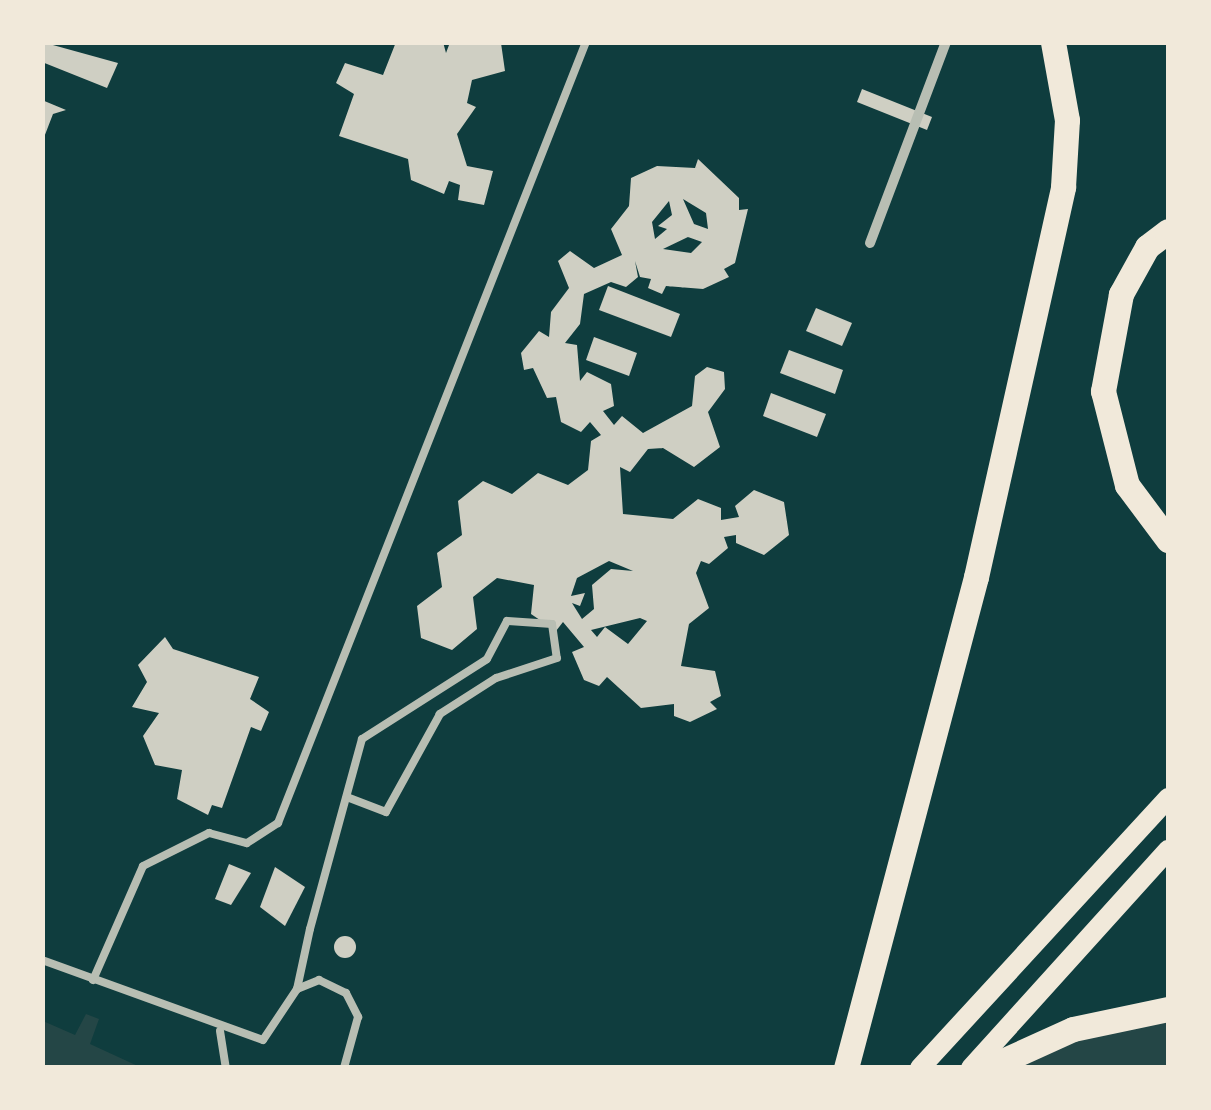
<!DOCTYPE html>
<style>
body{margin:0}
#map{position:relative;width:1211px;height:1110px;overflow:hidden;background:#0f3d3e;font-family:"Fira Sans Condensed",sans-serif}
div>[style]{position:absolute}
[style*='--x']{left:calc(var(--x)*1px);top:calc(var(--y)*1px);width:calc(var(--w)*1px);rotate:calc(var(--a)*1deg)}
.green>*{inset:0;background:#244646}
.building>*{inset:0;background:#cfcfc3}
.round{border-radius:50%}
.service>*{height:8px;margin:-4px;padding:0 4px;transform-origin:4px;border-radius:4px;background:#b8beb3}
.minor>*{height:10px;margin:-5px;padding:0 5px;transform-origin:5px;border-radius:5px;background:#b8beb3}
.secondary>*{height:20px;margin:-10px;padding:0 10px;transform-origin:10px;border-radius:10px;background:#f1e9da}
.trunk>*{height:25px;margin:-12.5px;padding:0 12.5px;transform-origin:12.5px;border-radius:12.5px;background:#f1e9da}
span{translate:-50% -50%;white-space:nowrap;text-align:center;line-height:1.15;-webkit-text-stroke:8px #f1e9da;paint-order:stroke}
.frame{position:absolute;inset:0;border:45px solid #f1e9da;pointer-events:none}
</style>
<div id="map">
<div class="green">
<i style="clip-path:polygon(1168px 1009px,1168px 1067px,995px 1068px)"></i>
<i style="clip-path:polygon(86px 1014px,99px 1019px,90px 1044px,140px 1067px,43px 1067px,43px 1021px,75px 1035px)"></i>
</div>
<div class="building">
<i style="clip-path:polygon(42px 42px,118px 63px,107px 88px,42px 62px)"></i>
<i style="clip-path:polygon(396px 42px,443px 42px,446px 53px,449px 45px,501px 43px,505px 71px,472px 80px,467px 103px,476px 107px,457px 134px,467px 166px,493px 171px,484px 205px,458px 200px,460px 185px,449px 181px,444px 194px,411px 180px,408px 159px,339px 136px,354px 94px,336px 83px,345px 63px,383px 75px)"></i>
<i style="clip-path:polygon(862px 89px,932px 117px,927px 130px,857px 102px)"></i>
<i style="clip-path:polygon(42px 100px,66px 110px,53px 114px,43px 140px)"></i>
<i style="clip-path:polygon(evenodd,698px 159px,739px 198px,739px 210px,748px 209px,735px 263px,724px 269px,729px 277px,703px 289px,666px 286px,662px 294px,648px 288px,651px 279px,640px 277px,635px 261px,638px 277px,626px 287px,611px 282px,584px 294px,580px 324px,565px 343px,577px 345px,580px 381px,587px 372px,611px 384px,614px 406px,603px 411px,614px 425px,622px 416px,643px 433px,692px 406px,695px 376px,707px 367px,724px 372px,725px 389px,708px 412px,720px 447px,694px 467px,663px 448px,648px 449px,630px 472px,620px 467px,623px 514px,673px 519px,698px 499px,721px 508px,721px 520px,739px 517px,735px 506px,754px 490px,784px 502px,789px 535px,764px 555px,736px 543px,736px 535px,724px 537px,728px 548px,709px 564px,701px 561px,696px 573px,709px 608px,689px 624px,681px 666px,715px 671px,721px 696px,710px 702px,717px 709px,690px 722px,674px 716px,674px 704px,641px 708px,607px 677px,599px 686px,584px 680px,572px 652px,584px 647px,563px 622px,556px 631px,531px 614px,534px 585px,497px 578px,473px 597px,477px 629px,452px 650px,421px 638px,417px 606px,442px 587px,437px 553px,462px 535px,458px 501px,483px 481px,512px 494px,538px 473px,568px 485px,588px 470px,591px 441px,601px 435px,590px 422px,581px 432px,561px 422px,556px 397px,547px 398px,533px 368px,524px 370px,521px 353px,539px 331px,549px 337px,551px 312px,569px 288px,558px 261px,570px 251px,594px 268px,622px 255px,611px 229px,629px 206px,631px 178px,657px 166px,695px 168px,698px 159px,683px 199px,706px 213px,708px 229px,694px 224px,683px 199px,698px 159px,669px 201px,672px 215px,658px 226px,667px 229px,655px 239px,652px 222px,669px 201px,698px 159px,688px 237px,702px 242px,691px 253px,663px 249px,688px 237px,698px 159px,609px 561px,633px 571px,611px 569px,592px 585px,594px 609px,582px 619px,572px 603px,580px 606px,585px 593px,571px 596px,577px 578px,609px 561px,698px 159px,640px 618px,647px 621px,628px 644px,605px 627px,597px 637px,591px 630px,640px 618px)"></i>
<i style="clip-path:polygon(608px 286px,680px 314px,671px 337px,599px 310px)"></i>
<i style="clip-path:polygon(816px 308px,852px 323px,842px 346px,806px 331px)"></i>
<i style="clip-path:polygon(594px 337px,637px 353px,629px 376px,586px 360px)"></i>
<i style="clip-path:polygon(789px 350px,843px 370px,835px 394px,780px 373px)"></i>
<i style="clip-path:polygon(771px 393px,826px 414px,817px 437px,763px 416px)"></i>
<i style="clip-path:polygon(165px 637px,173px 649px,259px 677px,250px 699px,269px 712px,261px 731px,251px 727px,222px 808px,212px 805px,208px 815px,177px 799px,182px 770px,155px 765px,143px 736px,159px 713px,132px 707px,147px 682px,138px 665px)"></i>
<i style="clip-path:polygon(229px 864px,251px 873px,231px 905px,215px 899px)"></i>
<i style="clip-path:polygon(275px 867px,305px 887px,285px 926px,260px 907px)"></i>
<i class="round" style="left:334px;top:936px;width:22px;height:22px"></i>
</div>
<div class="service">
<i style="--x:42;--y:960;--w:235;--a:19.9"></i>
<i style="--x:263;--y:1040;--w:61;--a:-56.3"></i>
<i style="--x:297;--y:989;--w:24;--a:-22"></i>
<i style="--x:319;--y:980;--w:30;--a:26"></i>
<i style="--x:346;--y:993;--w:27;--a:63"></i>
<i style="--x:358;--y:1017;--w:53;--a:105.4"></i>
<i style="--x:93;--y:980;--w:124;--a:-66.3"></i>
<i style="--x:143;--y:866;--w:74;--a:-26.6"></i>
<i style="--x:209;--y:833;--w:39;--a:15"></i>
<i style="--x:247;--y:843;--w:37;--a:-33"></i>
<i style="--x:278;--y:823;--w:840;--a:-68.48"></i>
<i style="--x:297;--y:989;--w:61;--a:-77.8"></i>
<i style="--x:310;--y:929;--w:197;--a:-74.7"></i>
<i style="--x:362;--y:739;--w:148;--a:-32.6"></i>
<i style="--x:487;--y:659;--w:43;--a:-62.2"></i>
<i style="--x:507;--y:621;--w:45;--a:3.8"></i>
<i style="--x:552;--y:624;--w:34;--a:82"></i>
<i style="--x:557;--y:658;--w:64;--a:161.8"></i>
<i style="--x:496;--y:678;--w:67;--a:147.3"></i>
<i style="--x:440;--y:714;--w:112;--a:118.9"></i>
<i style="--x:386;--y:812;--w:42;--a:-159"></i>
<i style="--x:220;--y:1031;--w:37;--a:81"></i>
</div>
<div class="minor">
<i style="--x:870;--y:243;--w:215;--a:-69.3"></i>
</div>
<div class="secondary">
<i style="--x:920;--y:1068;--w:367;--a:-47.4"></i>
<i style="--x:971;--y:1068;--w:294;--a:-47.9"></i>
</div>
<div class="trunk">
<i style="--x:1168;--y:231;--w:26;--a:143"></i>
<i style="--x:1147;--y:247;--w:54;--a:119"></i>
<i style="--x:1121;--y:294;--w:99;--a:100.5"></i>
<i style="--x:1103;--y:391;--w:97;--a:75.7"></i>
<i style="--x:1127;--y:485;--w:69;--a:53.3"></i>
<i style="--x:846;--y:1068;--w:508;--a:-75.17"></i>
<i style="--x:976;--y:577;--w:400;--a:-77.4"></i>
<i style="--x:1063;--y:187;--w:67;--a:-86.6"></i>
<i style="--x:1067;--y:120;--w:79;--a:-100.2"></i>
<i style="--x:987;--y:1068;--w:94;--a:-24.4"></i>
<i style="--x:1073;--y:1029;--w:97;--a:-11.9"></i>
</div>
<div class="frame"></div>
</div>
